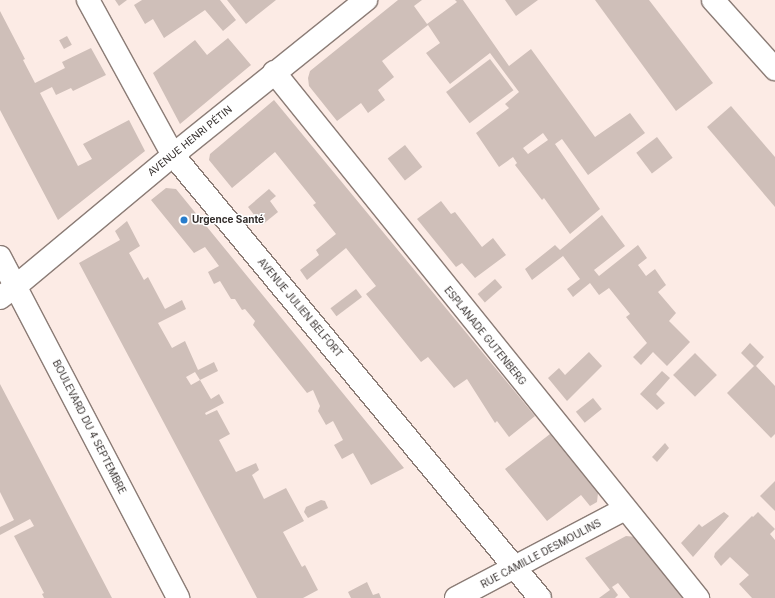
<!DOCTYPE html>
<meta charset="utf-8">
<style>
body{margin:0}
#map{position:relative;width:775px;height:598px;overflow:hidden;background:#fcebe5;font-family:Inter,sans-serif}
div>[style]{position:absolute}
.building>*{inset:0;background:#cfbfb9;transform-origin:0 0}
.roads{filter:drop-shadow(1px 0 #8b7c76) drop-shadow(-1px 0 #8b7c76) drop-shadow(0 1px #8b7c76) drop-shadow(0 -1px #8b7c76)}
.minor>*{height:22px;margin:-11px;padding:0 11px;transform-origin:11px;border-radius:11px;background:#fff}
.tertiary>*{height:22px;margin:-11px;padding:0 11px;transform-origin:11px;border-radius:11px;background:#fff}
.dots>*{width:11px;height:11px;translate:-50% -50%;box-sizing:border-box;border:2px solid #fff;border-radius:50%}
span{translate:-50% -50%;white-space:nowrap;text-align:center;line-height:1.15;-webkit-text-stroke:3px #fff;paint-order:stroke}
.street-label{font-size:10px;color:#332d2b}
.poi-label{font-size:10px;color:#332d2b;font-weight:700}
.left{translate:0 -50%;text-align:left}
</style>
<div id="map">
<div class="building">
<i style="clip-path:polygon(115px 0,127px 0,119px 6px)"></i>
<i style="clip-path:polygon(142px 0,220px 0,236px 20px,223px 31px,205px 10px,164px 38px,153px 19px,145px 24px,134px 5px)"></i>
<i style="clip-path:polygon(227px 0,276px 0,246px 24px)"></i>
<i style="clip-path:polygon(evenodd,398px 0,422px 0,414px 6px,427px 24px,457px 2px,455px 0,463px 0,509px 66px,531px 49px,595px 137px,630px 113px,645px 133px,588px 175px,562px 139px,555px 144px,600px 209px,570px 234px,544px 198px,542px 200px,515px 165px,517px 163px,513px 157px,499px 167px,476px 133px,509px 108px,505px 104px,519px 92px,490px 53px,450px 84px,426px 53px,440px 43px,428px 25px,382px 61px,394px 77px,378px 90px,385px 100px,368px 113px,361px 103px,337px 121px,309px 86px,308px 78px,310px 71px,398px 0,543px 133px,548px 140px,528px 154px,523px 148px,543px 133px)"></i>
<i style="clip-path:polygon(505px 0,538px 0,516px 16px)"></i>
<i style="clip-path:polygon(595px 0,649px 0,713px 83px,676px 111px)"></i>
<i style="clip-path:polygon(0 11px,25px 59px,23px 60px,35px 83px,65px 68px,62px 62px,91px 48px,106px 75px,73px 91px,71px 88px,56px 95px,52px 87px,40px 93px,78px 166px,92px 159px,83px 144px,129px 120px,145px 151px,58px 220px,0 110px)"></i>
<i style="left:67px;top:36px;width:10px;height:9px;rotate:61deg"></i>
<i style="clip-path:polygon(228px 38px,251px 65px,180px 124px,153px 73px,195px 40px,207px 55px)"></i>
<i style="left:490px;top:59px;width:39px;height:55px;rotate:53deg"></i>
<i style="clip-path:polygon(274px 100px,535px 416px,509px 437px,497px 421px,495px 423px,467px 379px,454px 388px,428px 357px,421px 362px,366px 294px,376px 286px,346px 248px,307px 280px,300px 270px,319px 255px,316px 250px,336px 234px,313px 205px,316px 203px,275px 152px,232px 188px,209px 160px,210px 154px)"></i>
<i style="clip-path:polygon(731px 106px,775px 157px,775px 207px,707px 127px)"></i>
<i style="left:657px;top:137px;width:26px;height:26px;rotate:53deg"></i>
<i style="left:405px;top:145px;width:28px;height:22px;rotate:52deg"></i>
<i style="clip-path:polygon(166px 188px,176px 189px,404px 468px,371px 485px,353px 453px,342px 459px,334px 445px,343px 440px,333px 421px,326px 425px,318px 411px,320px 406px,313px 390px,307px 393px,253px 325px,255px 321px,245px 309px,242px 310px,235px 299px,231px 299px,220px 281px,214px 284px,208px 272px,219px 266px,205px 247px,194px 253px,151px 200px)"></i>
<i style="clip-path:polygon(269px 189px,276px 196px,270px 201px,278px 212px,262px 225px,248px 207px)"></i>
<i style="clip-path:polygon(441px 201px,451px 214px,455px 212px,482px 247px,493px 238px,506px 255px,475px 278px,462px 263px,456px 267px,417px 219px)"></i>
<i style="clip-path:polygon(602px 215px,625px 246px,594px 270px,599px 276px,638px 245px,647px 258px,638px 265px,646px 276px,655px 269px,666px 285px,658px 292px,676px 313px,669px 321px,690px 342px,667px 366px,653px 352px,641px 365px,633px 357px,647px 343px,626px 317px,630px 314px,609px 288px,599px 295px,590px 283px,573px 297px,567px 289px,580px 279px,563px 256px,532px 280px,525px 269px,555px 245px,560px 250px)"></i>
<i style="clip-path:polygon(evenodd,127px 221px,140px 246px,129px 253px,144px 280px,148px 277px,165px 309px,182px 300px,186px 309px,158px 323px,172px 348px,185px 341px,198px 370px,214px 362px,218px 371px,200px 380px,211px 399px,219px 394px,224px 403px,205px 413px,206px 415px,217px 410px,230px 434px,219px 440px,236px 472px,256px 463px,259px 470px,252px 475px,264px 499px,286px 488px,304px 521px,283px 532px,302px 567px,305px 565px,318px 590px,303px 598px,257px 598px,79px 263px,120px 240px,115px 231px,127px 221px,195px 372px,200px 380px,191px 385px,186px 377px,195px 372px)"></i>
<i style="left:495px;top:279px;width:11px;height:23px;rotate:49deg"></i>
<i style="left:356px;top:289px;width:10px;height:32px;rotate:53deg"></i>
<i style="clip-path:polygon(750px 343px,764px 357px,756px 366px,775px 386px,775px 434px,771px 438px,727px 393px,754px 366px,741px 353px)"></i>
<i style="clip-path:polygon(589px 352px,602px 366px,567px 401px,548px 378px,559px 368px,565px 375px)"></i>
<i style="left:695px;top:353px;width:31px;height:31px;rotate:45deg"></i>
<i style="clip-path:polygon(662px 371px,670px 378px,656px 394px,665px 403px,657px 410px,640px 394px)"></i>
<i style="clip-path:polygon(0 384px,29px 439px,112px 598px,44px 598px,42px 594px,44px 593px,14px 536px,34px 526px,30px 519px,0 535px,0 527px,14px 520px,0 492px)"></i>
<i style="left:593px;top:398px;width:14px;height:22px;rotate:51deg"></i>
<i style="clip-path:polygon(550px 434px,598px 493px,597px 502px,590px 506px,581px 495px,547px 521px,505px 469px)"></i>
<i style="clip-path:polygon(665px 443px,669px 448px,657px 462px,652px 457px)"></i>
<i style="clip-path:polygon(775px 481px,775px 511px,760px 496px)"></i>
<i style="clip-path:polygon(321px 500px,325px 501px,328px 508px,308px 518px,304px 512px,306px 507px)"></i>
<i style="clip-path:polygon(724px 512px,729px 516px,693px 557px,681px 543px,699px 524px,702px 527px)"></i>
<i style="clip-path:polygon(758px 512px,775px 529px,770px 534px,775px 540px,775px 598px,752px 598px,739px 584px,749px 575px,730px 557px,721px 566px,714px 557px,715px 553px,752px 516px,753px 517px)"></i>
<i style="clip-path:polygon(626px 536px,636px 537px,685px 598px,630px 598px,618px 583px,612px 587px,618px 595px,615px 598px,599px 598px,610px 590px,585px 558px)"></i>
<i style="clip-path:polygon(367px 582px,373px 595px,379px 593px,381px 598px,351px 598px,348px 592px)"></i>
</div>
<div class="roads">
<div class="minor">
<i style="left:88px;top:0;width:177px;rotate:61.3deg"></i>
<i style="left:173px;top:155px;width:575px;rotate:50.36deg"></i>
<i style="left:713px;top:0;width:93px;rotate:48.1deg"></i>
<i style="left:274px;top:72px;width:676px;rotate:51.13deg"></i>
<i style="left:16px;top:286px;width:204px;rotate:-39.8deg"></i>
<i style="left:173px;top:155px;width:248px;rotate:-38.8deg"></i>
<i style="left:456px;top:598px;width:191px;rotate:-27.8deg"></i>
</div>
<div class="tertiary">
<i style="left:0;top:257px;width:385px;rotate:62.4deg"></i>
<i style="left:0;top:298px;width:20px;rotate:-37deg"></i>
</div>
</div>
<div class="dots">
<i style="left:184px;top:220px;background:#287dcc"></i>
</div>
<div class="street-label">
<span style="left:190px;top:141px;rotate:-39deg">AVENUE HENRI PÉTIN</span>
<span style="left:300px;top:308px;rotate:50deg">AVENUE JULIEN BELFORT</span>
<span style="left:485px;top:336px;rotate:51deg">ESPLANADE GUTENBERG</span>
<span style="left:89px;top:427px;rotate:63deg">BOULEVARD DU 4 SEPTEMBRE</span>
<span style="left:541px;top:554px;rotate:-28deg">RUE CAMILLE DESMOULINS</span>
</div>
<div class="poi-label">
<span class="left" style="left:192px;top:220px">Urgence Santé</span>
</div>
</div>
